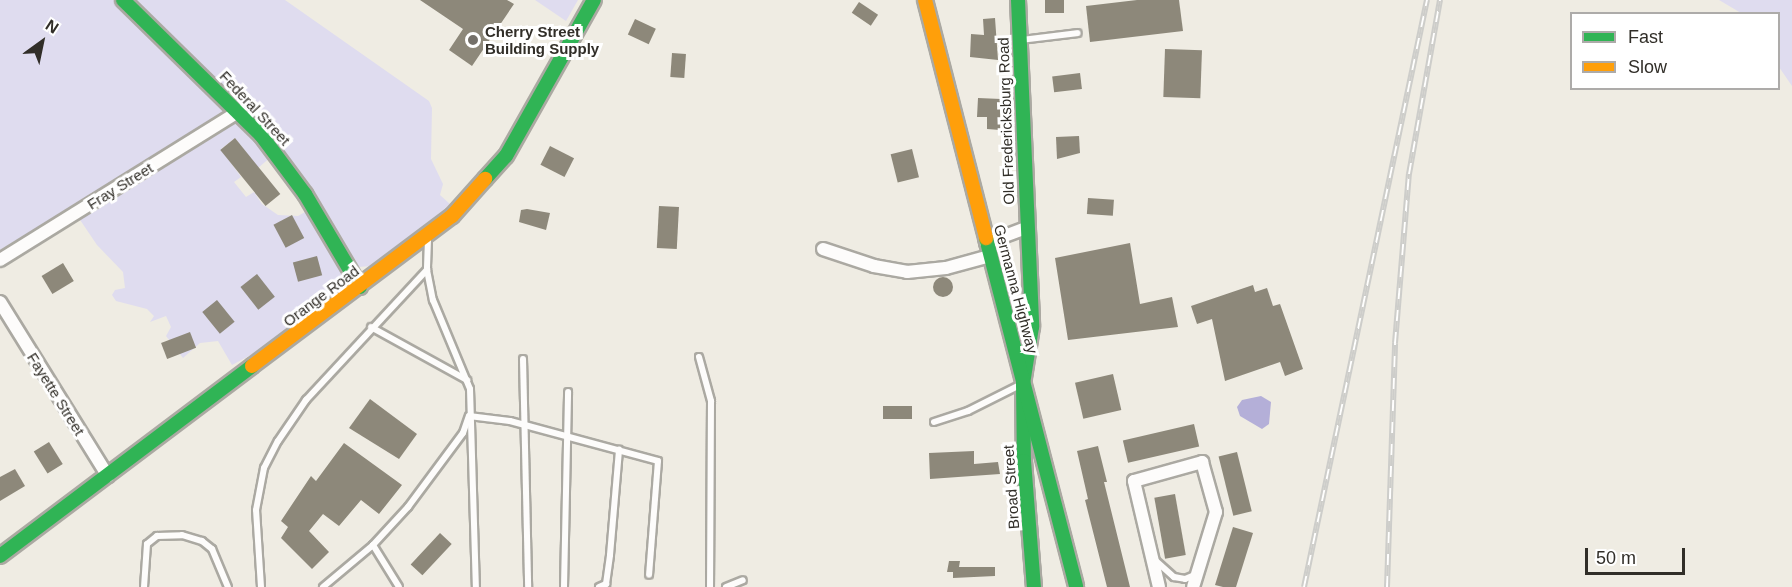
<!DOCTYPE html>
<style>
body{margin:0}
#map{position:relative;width:1792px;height:587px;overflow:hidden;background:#efece3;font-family:Helvetica,sans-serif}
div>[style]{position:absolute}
.green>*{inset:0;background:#dfdcef}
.water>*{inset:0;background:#b4afd8}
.building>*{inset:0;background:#8d887a;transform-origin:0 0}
.round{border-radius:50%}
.roads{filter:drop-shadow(2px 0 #aba9a2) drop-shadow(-2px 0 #aba9a2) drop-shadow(0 2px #aba9a2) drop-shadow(0 -2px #aba9a2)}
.lane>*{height:6px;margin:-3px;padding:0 3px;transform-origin:3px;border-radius:3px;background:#fdfcfb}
.street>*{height:12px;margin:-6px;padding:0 6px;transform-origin:6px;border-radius:6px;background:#fdfcfb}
.fast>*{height:14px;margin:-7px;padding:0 7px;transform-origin:7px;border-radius:7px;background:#30b455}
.slow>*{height:14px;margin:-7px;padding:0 7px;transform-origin:7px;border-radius:7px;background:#ff9f0a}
.rail>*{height:6px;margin-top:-3px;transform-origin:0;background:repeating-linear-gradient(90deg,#fff 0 11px,#cdcdca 0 22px);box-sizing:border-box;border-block:2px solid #cdcdca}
.dots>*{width:16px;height:16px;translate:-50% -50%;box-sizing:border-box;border:3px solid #fff;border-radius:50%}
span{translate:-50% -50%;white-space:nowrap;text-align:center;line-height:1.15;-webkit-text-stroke:6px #fff;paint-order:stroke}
.poi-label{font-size:15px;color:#312e28;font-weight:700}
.left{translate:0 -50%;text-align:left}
.street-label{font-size:15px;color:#312e28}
.legend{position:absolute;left:1570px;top:12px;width:210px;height:78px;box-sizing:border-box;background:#fff;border:2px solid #adaba9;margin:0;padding:8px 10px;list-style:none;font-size:18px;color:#312e28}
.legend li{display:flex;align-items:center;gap:12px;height:30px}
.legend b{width:30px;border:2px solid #adaba9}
.north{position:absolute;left:12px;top:12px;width:60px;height:60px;-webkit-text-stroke:4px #fff;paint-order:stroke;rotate:33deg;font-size:16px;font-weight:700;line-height:24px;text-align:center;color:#312e28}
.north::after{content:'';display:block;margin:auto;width:21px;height:27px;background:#312e28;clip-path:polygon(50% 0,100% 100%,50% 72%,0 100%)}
.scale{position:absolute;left:1585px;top:548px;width:100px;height:27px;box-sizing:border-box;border:3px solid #312e28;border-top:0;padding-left:8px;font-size:18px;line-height:21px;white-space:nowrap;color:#312e28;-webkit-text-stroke:4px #fff;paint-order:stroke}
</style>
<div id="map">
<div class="green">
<i style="clip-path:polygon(0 0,116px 0,272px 156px,258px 168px,235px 138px,221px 149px,241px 177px,234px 182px,246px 197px,254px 192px,262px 204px,278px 215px,298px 216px,305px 212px,351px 283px,260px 350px,232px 365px,218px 341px,200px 343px,183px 358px,166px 336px,171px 327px,166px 316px,150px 322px,154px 316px,147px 309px,116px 301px,112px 295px,115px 290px,125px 288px,123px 272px,97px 245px,72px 208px,0 250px)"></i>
<i style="clip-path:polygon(129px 0,285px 0,429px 101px,432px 108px,431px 159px,443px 184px,440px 195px,451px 205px,372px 266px,358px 267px,271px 135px)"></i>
<i style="clip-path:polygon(535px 0,578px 0,566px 21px)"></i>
<i style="clip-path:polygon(1719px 0,1792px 0,1792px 86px,1779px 67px,1778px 14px,1741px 13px)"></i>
</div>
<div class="water">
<i style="clip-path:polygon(1261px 396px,1271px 402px,1269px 424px,1262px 429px,1240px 416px,1237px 407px,1242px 400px)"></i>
</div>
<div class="building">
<i style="clip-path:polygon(420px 0,507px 0,514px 4px,472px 66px,449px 50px,463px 29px)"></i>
<i style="left:1045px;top:0;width:19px;height:13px"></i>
<i style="clip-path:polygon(1137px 0,1179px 0,1183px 31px,1090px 42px,1086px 6px)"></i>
<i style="left:859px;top:2px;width:23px;height:13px;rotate:34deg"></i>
<i style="clip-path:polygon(995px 18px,998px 60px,970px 57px,971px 34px,984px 35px,983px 19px)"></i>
<i style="left:635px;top:19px;width:23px;height:17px;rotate:25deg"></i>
<i style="left:1165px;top:49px;width:37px;height:48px;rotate:2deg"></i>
<i style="left:672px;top:53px;width:14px;height:24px;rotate:4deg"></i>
<i style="left:1080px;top:73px;width:16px;height:28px;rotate:83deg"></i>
<i style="clip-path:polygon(978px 98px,1001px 99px,1000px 130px,987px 129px,987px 117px,977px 117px)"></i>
<i style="clip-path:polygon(1079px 136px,1080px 153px,1057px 159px,1056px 137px)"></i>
<i style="left:235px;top:138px;width:72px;height:19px;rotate:51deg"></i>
<i style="left:550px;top:146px;width:27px;height:21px;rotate:27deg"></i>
<i style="left:912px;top:149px;width:29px;height:22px;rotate:76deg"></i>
<i style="left:1088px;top:198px;width:26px;height:16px;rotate:4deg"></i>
<i style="left:659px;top:206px;width:20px;height:42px;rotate:3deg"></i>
<i style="clip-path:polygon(527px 209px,550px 213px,546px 230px,519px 222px,521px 210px)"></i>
<i style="left:292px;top:215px;width:26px;height:21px;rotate:62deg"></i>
<i style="clip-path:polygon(1130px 243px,1140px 304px,1172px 297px,1178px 327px,1068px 340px,1055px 258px)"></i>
<i style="left:317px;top:256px;width:20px;height:25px;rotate:75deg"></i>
<i style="left:63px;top:263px;width:21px;height:25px;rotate:59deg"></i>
<i style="left:257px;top:274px;width:29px;height:21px;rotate:52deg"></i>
<i class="round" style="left:933px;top:277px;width:20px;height:20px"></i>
<i style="clip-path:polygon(1253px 285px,1255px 292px,1267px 288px,1273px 306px,1280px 304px,1303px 369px,1285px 376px,1280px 362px,1225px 381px,1212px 319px,1197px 324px,1191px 306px)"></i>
<i style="left:217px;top:300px;width:28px;height:19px;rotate:51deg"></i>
<i style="left:190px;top:332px;width:17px;height:31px;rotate:69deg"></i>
<i style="left:1113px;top:374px;width:37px;height:39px;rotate:77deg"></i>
<i style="clip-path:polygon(370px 399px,417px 434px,399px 459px,349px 428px)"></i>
<i style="left:912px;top:406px;width:13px;height:29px;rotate:90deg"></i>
<i style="left:1194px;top:424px;width:23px;height:73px;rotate:77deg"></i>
<i style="left:49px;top:442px;width:26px;height:18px;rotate:58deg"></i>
<i style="clip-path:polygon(344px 443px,402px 485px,379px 514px,361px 500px,339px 526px,323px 514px,309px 531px,329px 552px,312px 569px,281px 538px,288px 527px,281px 521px,311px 476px,316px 481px)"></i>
<i style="clip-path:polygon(1098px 446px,1107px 482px,1104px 482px,1130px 587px,1107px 587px,1085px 500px,1088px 499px,1077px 451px)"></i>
<i style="clip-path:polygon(974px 451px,974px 464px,998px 462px,1000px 474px,930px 479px,929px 453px)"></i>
<i style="left:1237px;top:452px;width:61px;height:19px;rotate:76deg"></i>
<i style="clip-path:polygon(15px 469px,25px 486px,0 501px,0 477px)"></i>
<i style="left:1175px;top:494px;width:62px;height:21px;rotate:80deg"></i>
<i style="clip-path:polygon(1233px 527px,1253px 533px,1236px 587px,1223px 587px,1215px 585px)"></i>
<i style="left:440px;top:533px;width:16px;height:43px;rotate:43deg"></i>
<i style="clip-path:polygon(949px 561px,960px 561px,959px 567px,995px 567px,995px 576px,953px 578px,953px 572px,947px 572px)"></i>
</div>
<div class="roads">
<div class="lane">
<i style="left:1021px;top:40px;width:57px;rotate:-7deg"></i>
<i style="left:428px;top:239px;width:31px;rotate:92deg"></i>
<i style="left:427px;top:270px;width:31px;rotate:79deg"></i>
<i style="left:433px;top:300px;width:96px;rotate:67.4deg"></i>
<i style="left:470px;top:389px;width:198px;rotate:88.3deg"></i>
<i style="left:371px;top:327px;width:110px;rotate:28.9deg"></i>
<i style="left:699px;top:357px;width:46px;rotate:74.7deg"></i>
<i style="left:711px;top:401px;width:186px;rotate:90.3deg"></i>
<i style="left:523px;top:359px;width:228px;rotate:88.7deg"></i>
<i style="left:934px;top:422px;width:36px;rotate:-18deg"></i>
<i style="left:968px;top:411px;width:58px;rotate:-26.6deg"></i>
<i style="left:373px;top:545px;width:49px;rotate:58.2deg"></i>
<i style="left:1156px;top:561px;width:24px;rotate:42deg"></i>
<i style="left:1174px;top:577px;width:11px;rotate:10deg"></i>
<i style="left:1185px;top:579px;width:11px;rotate:-22deg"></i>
<i style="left:144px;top:587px;width:43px;rotate:-86deg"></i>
<i style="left:147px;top:544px;width:13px;rotate:-39deg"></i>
<i style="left:157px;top:536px;width:25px;rotate:-2deg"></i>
<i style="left:182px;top:535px;width:21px;rotate:17deg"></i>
<i style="left:202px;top:541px;width:13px;rotate:39deg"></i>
<i style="left:212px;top:549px;width:41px;rotate:67.2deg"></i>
<i style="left:261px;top:587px;width:77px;rotate:-93.7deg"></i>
<i style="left:256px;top:510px;width:43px;rotate:-79.2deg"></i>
<i style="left:264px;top:468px;width:30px;rotate:-63deg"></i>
<i style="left:278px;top:441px;width:50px;rotate:-55.7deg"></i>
<i style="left:306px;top:400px;width:178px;rotate:-47.1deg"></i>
<i style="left:323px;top:587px;width:65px;rotate:-40deg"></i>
<i style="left:373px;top:545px;width:52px;rotate:-47.4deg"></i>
<i style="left:408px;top:507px;width:92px;rotate:-53.4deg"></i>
<i style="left:463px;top:433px;width:18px;rotate:-71deg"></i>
<i style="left:469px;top:416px;width:41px;rotate:7deg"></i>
<i style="left:510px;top:421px;width:153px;rotate:15.1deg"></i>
<i style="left:658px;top:461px;width:114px;rotate:94.5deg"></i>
<i style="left:564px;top:587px;width:195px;rotate:-88.8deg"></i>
<i style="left:599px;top:587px;width:8px;rotate:-23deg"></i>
<i style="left:606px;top:584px;width:29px;rotate:-82deg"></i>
<i style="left:610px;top:555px;width:106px;rotate:-85.1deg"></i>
<i style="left:726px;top:587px;width:18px;rotate:-22deg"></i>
</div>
<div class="street">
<i style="left:986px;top:243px;width:43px;rotate:-20.6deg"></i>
<i style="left:823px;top:249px;width:54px;rotate:18.4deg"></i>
<i style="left:874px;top:266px;width:34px;rotate:10deg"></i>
<i style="left:907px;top:272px;width:39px;rotate:-6deg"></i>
<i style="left:946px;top:268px;width:46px;rotate:-15.3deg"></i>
<i style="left:0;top:260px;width:282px;rotate:-31.9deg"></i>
<i style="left:0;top:302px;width:205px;rotate:58.2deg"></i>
<i style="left:1159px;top:587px;width:109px;rotate:-103.3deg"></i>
<i style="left:1134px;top:481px;width:71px;rotate:-15.6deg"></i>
<i style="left:1202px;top:462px;width:52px;rotate:74.4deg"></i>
<i style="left:1216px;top:512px;width:78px;rotate:107deg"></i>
</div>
<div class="fast">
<i style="left:123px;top:0;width:193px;rotate:44.4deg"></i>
<i style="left:261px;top:135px;width:74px;rotate:53.3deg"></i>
<i style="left:305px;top:194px;width:108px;rotate:59.4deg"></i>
<i style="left:1018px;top:0;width:327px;rotate:87.5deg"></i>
<i style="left:1032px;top:327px;width:58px;rotate:99deg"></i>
<i style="left:1023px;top:384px;width:77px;rotate:89.3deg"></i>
<i style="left:1024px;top:461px;width:126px;rotate:85.5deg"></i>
<i style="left:485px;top:179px;width:31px;rotate:-48deg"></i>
<i style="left:506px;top:156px;width:179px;rotate:-60.6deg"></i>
<i style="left:986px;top:238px;width:360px;rotate:75.5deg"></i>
<i style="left:0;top:556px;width:316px;rotate:-37deg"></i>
</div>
<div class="slow">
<i style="left:925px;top:0;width:246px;rotate:75.6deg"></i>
<i style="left:252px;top:366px;width:250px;rotate:-36.9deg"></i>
<i style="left:452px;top:216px;width:50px;rotate:-48.3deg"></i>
</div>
</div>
<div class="rail">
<i style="left:1304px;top:587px;width:600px;rotate:-78.17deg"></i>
<i style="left:1387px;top:587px;width:244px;rotate:-88.1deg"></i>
<i style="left:1395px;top:343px;width:170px;rotate:-85.3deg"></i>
<i style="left:1409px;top:174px;width:177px;rotate:-79.9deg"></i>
</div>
<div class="dots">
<i style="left:473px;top:40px;background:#747069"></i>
</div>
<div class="poi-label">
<span class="left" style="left:485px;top:40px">Cherry Street<br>Building Supply</span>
</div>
<div class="street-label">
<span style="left:255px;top:108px;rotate:47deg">Federal Street</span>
<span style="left:1006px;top:121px;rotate:-92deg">Old Fredericksburg Road</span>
<span style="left:120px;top:186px;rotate:-32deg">Fray Street</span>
<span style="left:1016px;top:289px;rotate:75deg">Germanna Highway</span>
<span style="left:321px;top:296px;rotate:-37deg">Orange Road</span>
<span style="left:56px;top:394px;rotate:58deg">Fayette Street</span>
<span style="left:1011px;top:487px;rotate:-94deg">Broad Street</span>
</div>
<ul class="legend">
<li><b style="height:8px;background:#30b455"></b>Fast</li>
<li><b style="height:8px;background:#ff9f0a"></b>Slow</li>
</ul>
<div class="north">N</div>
<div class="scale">50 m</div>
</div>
